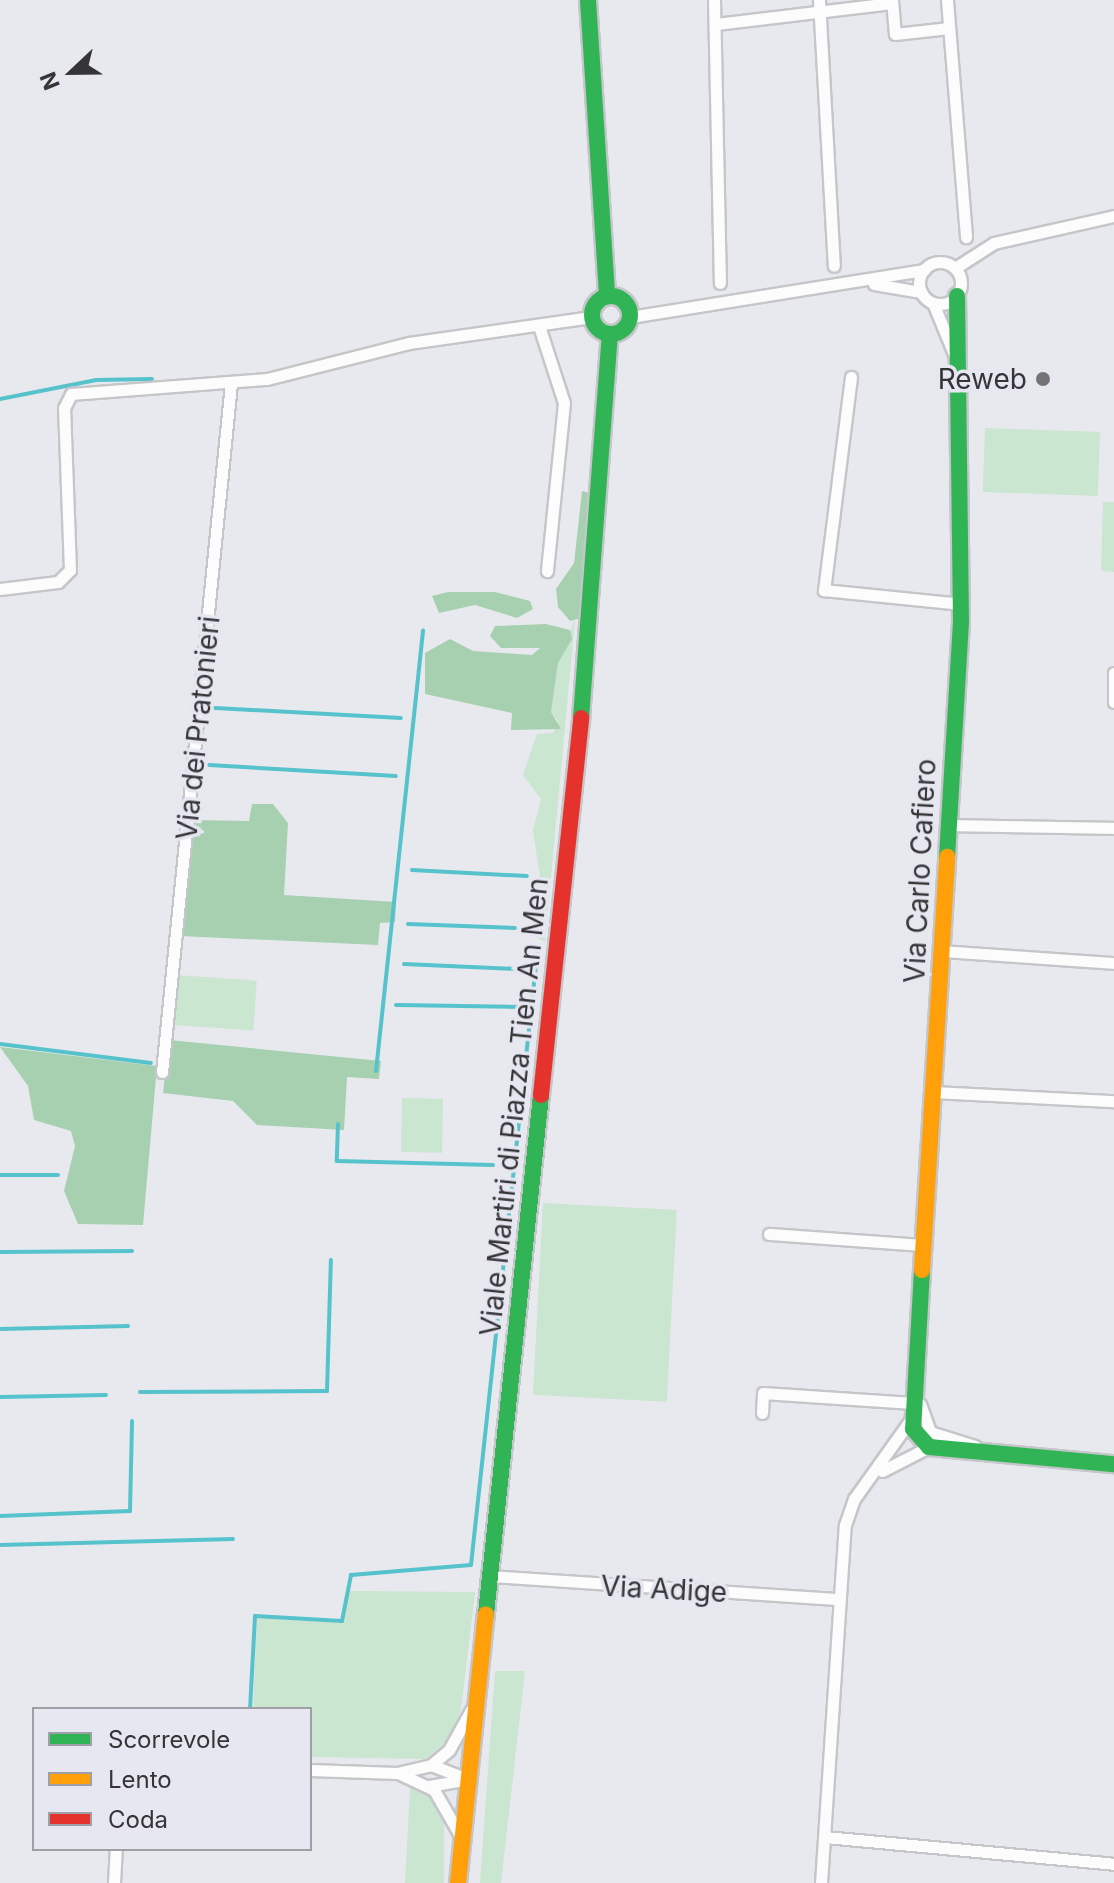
<!DOCTYPE html>
<style>
body{margin:0}
#map{position:relative;width:1114px;height:1883px;overflow:hidden;background:#e8e9ee;font-family:Inter,sans-serif}
div>[style]{position:absolute}
.green>*{inset:0;background:#cae5d0;transform-origin:0 0}
.forest>*{inset:0;background:#a7d0b0}
.stream>*{height:4px;margin:-2px;padding:0 2px;transform-origin:2px;border-radius:2px;background:#56c2cc}
.roads{filter:drop-shadow(2px 0 #c5c6c9) drop-shadow(-2px 0 #c5c6c9) drop-shadow(0 2px #c5c6c9) drop-shadow(0 -2px #c5c6c9)}
.street>*{height:11px;margin:-5.5px;padding:0 5.5px;transform-origin:5.5px;border-radius:5.5px;background:#fcfcfc}
.street>.ring{margin:-5.5px;padding:0;box-sizing:content-box;background:none;border:11px solid #fcfcfc;border-radius:50%}
.fast>*{height:16px;margin:-8px;padding:0 8px;transform-origin:8px;border-radius:8px;background:#30b455}
.fast>.ring{margin:-8px;padding:0;box-sizing:content-box;background:none;border:16px solid #30b455;border-radius:50%}
.slow>*{height:16px;margin:-8px;padding:0 8px;transform-origin:8px;border-radius:8px;background:#ff9f0a}
.jam>*{height:16px;margin:-8px;padding:0 8px;transform-origin:8px;border-radius:8px;background:#e5322d}
.dots>*{width:22px;height:22px;translate:-50% -50%;box-sizing:border-box;border:4px solid #e6e7f0;border-radius:50%}
span{translate:-50% -50%;white-space:nowrap;text-align:center;line-height:1.15;-webkit-text-stroke:7px #e6e7f0;paint-order:stroke}
.poi-label{font-size:28px;color:#353538}
.right{translate:-100% -50%;text-align:right}
.street-label{font-size:28px;color:#353538}
.legend{position:absolute;left:32px;top:1707px;width:280px;height:144px;box-sizing:border-box;background:#e6e7f0;border:2px solid #9fa0a6;margin:0;padding:10px 14px;list-style:none;font-size:24px;color:#353538}
.legend li{display:flex;align-items:center;gap:16px;height:40px}
.legend b{width:40px;border:2px solid #9fa0a6}
.north{position:absolute;left:32px;top:32px;width:80px;height:80px;-webkit-text-stroke:6px #e6e7f0;paint-order:stroke;rotate:248deg;font-size:22px;font-weight:700;line-height:32px;text-align:center;color:#353538}
.north::after{content:'';display:block;margin:auto;width:28px;height:36px;background:#353538;clip-path:polygon(50% 0,100% 100%,50% 72%,0 100%)}
</style>
<div id="map">
<div class="green">
<i style="left:985px;top:428px;width:115px;height:64px;rotate:2deg"></i>
<i style="clip-path:polygon(1103px 502px,1114px 502px,1114px 572px,1101px 571px)"></i>
<i style="clip-path:polygon(575px 619px,545px 942px,528px 933px,540px 877px,533px 831px,541px 799px,523px 775px,537px 734px,553px 733px,558px 721px,551px 712px,558px 663px)"></i>
<i style="left:177px;top:975px;width:80px;height:50px;rotate:4deg"></i>
<i style="left:402px;top:1098px;width:41px;height:54px;rotate:1deg"></i>
<i style="left:543px;top:1203px;width:134px;height:192px;rotate:3deg"></i>
<i style="clip-path:polygon(348px 1591px,475px 1592px,461px 1709px,451px 1737px,426px 1759px,310px 1757px,310px 1709px,253px 1709px,257px 1618px,344px 1623px)"></i>
<i style="clip-path:polygon(495px 1671px,525px 1671px,501px 1883px,480px 1883px)"></i>
<i style="clip-path:polygon(410px 1788px,426px 1793px,444px 1817px,444px 1883px,405px 1883px)"></i>
</div>
<div class="forest">
<i style="clip-path:polygon(582px 491px,594px 494px,588px 616px,570px 621px,558px 607px,556px 589px,574px 563px)"></i>
<i style="clip-path:polygon(448px 592px,495px 592px,530px 601px,533px 609px,517px 618px,475px 605px,439px 613px,432px 596px)"></i>
<i style="clip-path:polygon(546px 624px,570px 630px,572px 639px,558px 663px,551px 712px,561px 729px,511px 730px,512px 713px,425px 694px,425px 653px,450px 639px,473px 651px,532px 655px,540px 648px,501px 648px,490px 636px,495px 626px)"></i>
<i style="clip-path:polygon(252px 804px,273px 804px,288px 823px,284px 895px,396px 902px,395px 922px,380px 923px,378px 945px,180px 936px,193px 820px,249px 821px)"></i>
<i style="clip-path:polygon(169px 1040px,381px 1061px,379px 1079px,347px 1077px,344px 1130px,257px 1125px,233px 1101px,163px 1093px)"></i>
<i style="clip-path:polygon(0 1047px,157px 1066px,143px 1225px,78px 1224px,64px 1191px,75px 1146px,71px 1131px,34px 1120px,28px 1086px)"></i>
</div>
<div class="stream">
<i style="left:0;top:399px;width:98px;rotate:-11.2deg"></i>
<i style="left:96px;top:380px;width:56px;rotate:-1deg"></i>
<i style="left:215px;top:708px;width:186px;rotate:3.1deg"></i>
<i style="left:209px;top:765px;width:187px;rotate:3.4deg"></i>
<i style="left:412px;top:870px;width:115px;rotate:3deg"></i>
<i style="left:408px;top:924px;width:107px;rotate:2.1deg"></i>
<i style="left:404px;top:964px;width:113px;rotate:2.5deg"></i>
<i style="left:396px;top:1005px;width:123px;rotate:0.9deg"></i>
<i style="left:0;top:1044px;width:152px;rotate:7.2deg"></i>
<i style="left:376px;top:1071px;width:443px;rotate:-83.9deg"></i>
<i style="left:338px;top:1124px;width:37px;rotate:92deg"></i>
<i style="left:337px;top:1161px;width:156px;rotate:1.5deg"></i>
<i style="left:0;top:1175px;width:58px"></i>
<i style="left:0;top:1252px;width:132px;rotate:-0.4deg"></i>
<i style="left:0;top:1329px;width:128px;rotate:-1.3deg"></i>
<i style="left:140px;top:1392px;width:187px;rotate:-0.3deg"></i>
<i style="left:327px;top:1391px;width:131px;rotate:-88.3deg"></i>
<i style="left:0;top:1397px;width:106px;rotate:-1.1deg"></i>
<i style="left:0;top:1516px;width:130px;rotate:-2.2deg"></i>
<i style="left:130px;top:1511px;width:90px;rotate:-88.7deg"></i>
<i style="left:0;top:1545px;width:233px;rotate:-1.5deg"></i>
<i style="left:250px;top:1709px;width:93px;rotate:-86.9deg"></i>
<i style="left:255px;top:1616px;width:87px;rotate:3.3deg"></i>
<i style="left:342px;top:1621px;width:47px;rotate:-78.9deg"></i>
<i style="left:351px;top:1575px;width:120px;rotate:-4.8deg"></i>
<i style="left:471px;top:1565px;width:623px;rotate:-83.82deg"></i>
</div>
<div class="roads">
<div class="street">
<i style="left:714px;top:0;width:283px;rotate:88.8deg"></i>
<i style="left:819px;top:0;width:266px;rotate:86.8deg"></i>
<i style="left:892px;top:0;width:34px;rotate:85deg"></i>
<i style="left:895px;top:34px;width:54px;rotate:-6.3deg"></i>
<i style="left:947px;top:0;width:238px;rotate:85.4deg"></i>
<i style="left:716px;top:24px;width:177px;rotate:-6.8deg"></i>
<i class="ring" style="left:919px;top:262px;width:31px;height:31px"></i>
<i style="left:955px;top:268px;width:46px;rotate:-32.7deg"></i>
<i style="left:994px;top:243px;width:123px;rotate:-12.7deg"></i>
<i style="left:874px;top:284px;width:48px;rotate:9.7deg"></i>
<i style="left:933px;top:303px;width:55px;rotate:67.6deg"></i>
<i style="left:630px;top:317px;width:298px;rotate:-9.1deg"></i>
<i style="left:539px;top:326px;width:81px;rotate:72deg"></i>
<i style="left:564px;top:403px;width:169px;rotate:95.8deg"></i>
<i style="left:851px;top:377px;width:215px;rotate:97.2deg"></i>
<i style="left:824px;top:590px;width:138px;rotate:5.8deg"></i>
<i style="left:0;top:589px;width:58px;rotate:-6.9deg"></i>
<i style="left:58px;top:582px;width:17px;rotate:-45deg"></i>
<i style="left:70px;top:570px;width:162px;rotate:-92.1deg"></i>
<i style="left:64px;top:408px;width:16px;rotate:-63deg"></i>
<i style="left:71px;top:394px;width:197px;rotate:-4.4deg"></i>
<i style="left:267px;top:379px;width:146px;rotate:-14.2deg"></i>
<i style="left:409px;top:343px;width:184px;rotate:-8.1deg"></i>
<i style="left:1114px;top:673px;width:29px;rotate:90deg"></i>
<i style="left:949px;top:825px;width:165px;rotate:1deg"></i>
<i style="left:942px;top:951px;width:172px;rotate:4deg"></i>
<i style="left:162px;top:1072px;width:692px;rotate:-84.28deg"></i>
<i style="left:934px;top:1092px;width:180px;rotate:2.9deg"></i>
<i style="left:769px;top:1234px;width:155px;rotate:4.1deg"></i>
<i style="left:920px;top:1404px;width:30px;rotate:70deg"></i>
<i style="left:930px;top:1432px;width:47px;rotate:17.3deg"></i>
<i style="left:762px;top:1413px;width:20px;rotate:-87deg"></i>
<i style="left:763px;top:1393px;width:150px;rotate:3.8deg"></i>
<i style="left:882px;top:1471px;width:53px;rotate:-27.1deg"></i>
<i style="left:490px;top:1576px;width:349px;rotate:3.8deg"></i>
<i style="left:431px;top:1765px;width:40px;rotate:21deg"></i>
<i style="left:310px;top:1770px;width:87px;rotate:2deg"></i>
<i style="left:397px;top:1773px;width:35px;rotate:-13deg"></i>
<i style="left:431px;top:1765px;width:23px;rotate:-40deg"></i>
<i style="left:449px;top:1750px;width:46px;rotate:-61.2deg"></i>
<i style="left:398px;top:1773px;width:40px;rotate:25deg"></i>
<i style="left:434px;top:1790px;width:54px;rotate:60.1deg"></i>
<i style="left:429px;top:1786px;width:40px;rotate:-10deg"></i>
<i style="left:825px;top:1837px;width:290px;rotate:5.3deg"></i>
<i style="left:114px;top:1883px;width:34px;rotate:-87deg"></i>
<i style="left:821px;top:1883px;width:359px;rotate:-86.2deg"></i>
<i style="left:845px;top:1525px;width:28px;rotate:-71deg"></i>
<i style="left:854px;top:1499px;width:98px;rotate:-54.5deg"></i>
</div>
<div class="fast">
<i style="left:588px;top:0;width:297px;rotate:86.3deg"></i>
<i class="ring" style="left:592px;top:296px;width:22px;height:22px"></i>
<i style="left:581px;top:718px;width:384px;rotate:-85.7deg"></i>
<i style="left:947px;top:857px;width:235px;rotate:-86.6deg"></i>
<i style="left:961px;top:622px;width:326px;rotate:-90.7deg"></i>
<i style="left:922px;top:1270px;width:159px;rotate:93.2deg"></i>
<i style="left:913px;top:1429px;width:24px;rotate:48deg"></i>
<i style="left:929px;top:1447px;width:186px;rotate:5.3deg"></i>
<i style="left:486px;top:1614px;width:522px;rotate:-83.95deg"></i>
</div>
<div class="slow">
<i style="left:922px;top:1270px;width:414px;rotate:-86.5deg"></i>
<i style="left:458px;top:1883px;width:270px;rotate:-84.1deg"></i>
</div>
<div class="jam">
<i style="left:541px;top:1095px;width:379px;rotate:-83.9deg"></i>
</div>
</div>
<div class="dots">
<i style="left:1043px;top:379px;background:#747478"></i>
</div>
<div class="poi-label">
<span class="right" style="left:1027px;top:379px">Reweb</span>
</div>
<div class="street-label">
<span style="left:198px;top:728px;rotate:-84deg">Via dei Pratonieri</span>
<span style="left:920px;top:871px;rotate:-87deg">Via Carlo Cafiero</span>
<span style="left:514px;top:1107px;rotate:-84deg">Viale Martiri di Piazza Tien An Men</span>
<span style="left:664px;top:1589px;rotate:3deg">Via Adige</span>
</div>
<ul class="legend">
<li><b style="height:10px;background:#30b455"></b>Scorrevole</li>
<li><b style="height:10px;background:#ff9f0a"></b>Lento</li>
<li><b style="height:10px;background:#e5322d"></b>Coda</li>
</ul>
<div class="north">N</div>
</div>
